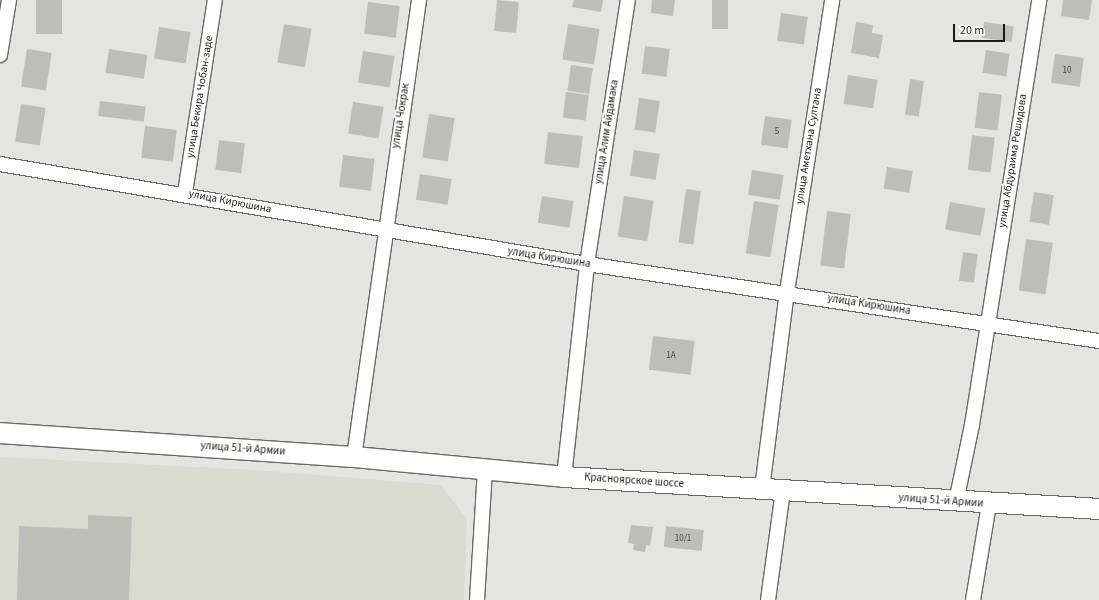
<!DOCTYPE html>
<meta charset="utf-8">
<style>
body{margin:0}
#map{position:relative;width:1099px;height:600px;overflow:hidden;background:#e4e5e0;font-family:"Source Sans 3",sans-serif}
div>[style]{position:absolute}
.built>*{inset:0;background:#d9dbce}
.building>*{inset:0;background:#bdbeb9;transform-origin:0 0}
.roads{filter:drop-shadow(1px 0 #696a66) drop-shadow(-1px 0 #696a66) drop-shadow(0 1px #696a66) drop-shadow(0 -1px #696a66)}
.minor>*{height:14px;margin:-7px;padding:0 7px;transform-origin:7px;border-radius:7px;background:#fff}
.secondary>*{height:20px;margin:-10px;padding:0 10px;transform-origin:10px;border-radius:10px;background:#fff}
span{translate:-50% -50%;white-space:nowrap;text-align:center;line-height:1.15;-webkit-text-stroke:3.5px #fff;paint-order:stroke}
.number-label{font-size:9px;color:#424340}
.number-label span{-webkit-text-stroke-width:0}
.street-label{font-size:11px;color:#191a18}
.scale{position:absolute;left:953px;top:24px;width:52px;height:18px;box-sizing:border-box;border:2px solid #191a18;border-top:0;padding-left:5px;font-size:12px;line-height:14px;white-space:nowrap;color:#191a18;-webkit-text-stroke:3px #fff;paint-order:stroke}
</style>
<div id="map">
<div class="built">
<i style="clip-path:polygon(0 457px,255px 470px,441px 485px,467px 519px,464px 600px,0 600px)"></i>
</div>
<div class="building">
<i style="left:36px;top:0;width:26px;height:34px"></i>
<i style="left:497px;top:0;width:22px;height:31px;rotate:5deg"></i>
<i style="clip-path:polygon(574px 0,603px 0,601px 12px,572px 7px)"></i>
<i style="clip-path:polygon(652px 0,675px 0,673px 16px,651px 13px)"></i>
<i style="left:712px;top:0;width:16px;height:29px"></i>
<i style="clip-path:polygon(1063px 0,1092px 0,1089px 20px,1061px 16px)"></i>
<i style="left:368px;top:2px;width:32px;height:32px;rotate:7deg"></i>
<i style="left:781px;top:13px;width:27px;height:28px;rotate:8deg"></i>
<i style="clip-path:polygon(856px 22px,873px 25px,872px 33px,883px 35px,879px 58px,851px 53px)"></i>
<i style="left:984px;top:22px;width:30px;height:16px;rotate:8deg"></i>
<i style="left:284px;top:24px;width:28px;height:39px;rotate:10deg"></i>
<i style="left:568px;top:24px;width:32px;height:36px;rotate:9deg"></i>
<i style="left:159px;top:27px;width:32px;height:32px;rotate:9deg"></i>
<i style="left:645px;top:46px;width:25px;height:28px;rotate:7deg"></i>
<i style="left:27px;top:49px;width:25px;height:38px;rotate:9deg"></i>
<i style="left:109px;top:49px;width:39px;height:24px;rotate:9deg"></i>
<i style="left:986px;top:50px;width:24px;height:23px;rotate:9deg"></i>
<i style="left:363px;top:51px;width:32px;height:32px;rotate:9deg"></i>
<i style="left:1055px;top:54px;width:29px;height:29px;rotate:8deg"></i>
<i style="left:571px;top:65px;width:22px;height:26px;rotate:8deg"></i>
<i style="left:848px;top:75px;width:30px;height:29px;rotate:9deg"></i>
<i style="left:910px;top:79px;width:14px;height:36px;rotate:8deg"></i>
<i style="left:566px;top:92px;width:23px;height:26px;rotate:7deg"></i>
<i style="left:979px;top:92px;width:23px;height:36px;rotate:7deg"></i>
<i style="left:639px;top:98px;width:21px;height:32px;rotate:8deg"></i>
<i style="left:100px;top:101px;width:46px;height:15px;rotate:7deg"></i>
<i style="left:353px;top:102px;width:31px;height:32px;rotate:9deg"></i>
<i style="left:21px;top:104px;width:25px;height:38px;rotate:9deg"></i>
<i style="left:429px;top:114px;width:26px;height:44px;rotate:9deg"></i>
<i style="left:765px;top:116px;width:27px;height:29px;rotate:8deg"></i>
<i style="left:145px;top:126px;width:32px;height:32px;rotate:7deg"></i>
<i style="left:548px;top:132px;width:35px;height:32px;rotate:7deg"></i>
<i style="left:972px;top:135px;width:23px;height:35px;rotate:7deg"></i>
<i style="left:219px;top:140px;width:26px;height:30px;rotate:7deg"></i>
<i style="left:634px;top:150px;width:26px;height:26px;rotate:9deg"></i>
<i style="left:343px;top:155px;width:32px;height:32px;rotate:7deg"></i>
<i style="left:887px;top:167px;width:26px;height:22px;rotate:9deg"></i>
<i style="left:752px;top:170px;width:32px;height:25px;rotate:9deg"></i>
<i style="left:420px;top:174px;width:32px;height:26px;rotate:9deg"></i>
<i style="left:686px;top:189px;width:15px;height:54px;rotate:8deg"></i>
<i style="left:1034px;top:192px;width:20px;height:30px;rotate:9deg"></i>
<i style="left:542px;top:196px;width:32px;height:27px;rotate:9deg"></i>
<i style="left:624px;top:196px;width:30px;height:41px;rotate:9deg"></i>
<i style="left:754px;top:201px;width:25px;height:53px;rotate:9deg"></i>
<i style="left:950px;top:202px;width:36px;height:28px;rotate:10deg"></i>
<i style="left:827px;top:211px;width:24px;height:55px;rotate:7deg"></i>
<i style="left:1026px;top:239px;width:27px;height:52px;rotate:8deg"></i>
<i style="left:963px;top:252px;width:15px;height:29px;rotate:8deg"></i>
<i style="left:653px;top:336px;width:42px;height:34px;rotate:7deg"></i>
<i style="clip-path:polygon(88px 515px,132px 517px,129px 600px,17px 600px,19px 526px,88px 529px)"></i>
<i style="clip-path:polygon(631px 525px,653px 527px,650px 546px,646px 545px,645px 552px,633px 550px,634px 544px,628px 543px)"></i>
<i style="left:666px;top:526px;width:38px;height:21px;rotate:6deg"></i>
</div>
<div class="roads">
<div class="minor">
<i style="left:0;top:55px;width:56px;rotate:-80.7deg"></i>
<i style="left:0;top:164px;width:595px;rotate:9.67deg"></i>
<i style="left:587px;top:264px;width:518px;rotate:8.55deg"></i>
<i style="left:185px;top:193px;width:195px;rotate:-81.2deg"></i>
<i style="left:354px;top:457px;width:462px;rotate:-81.9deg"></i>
<i style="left:564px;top:477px;width:214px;rotate:-83.8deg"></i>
<i style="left:587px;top:264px;width:267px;rotate:-81.2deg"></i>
<i style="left:762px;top:489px;width:199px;rotate:-82.8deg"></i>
<i style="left:787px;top:292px;width:295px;rotate:-81.2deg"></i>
<i style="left:956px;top:502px;width:79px;rotate:-78.3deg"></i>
<i style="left:972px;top:425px;width:430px;rotate:-81deg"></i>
<i style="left:477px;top:600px;width:129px;rotate:-86.5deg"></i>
<i style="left:768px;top:600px;width:110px;rotate:-82.2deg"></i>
<i style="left:973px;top:600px;width:97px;rotate:-80.5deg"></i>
</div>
<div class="secondary">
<i style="left:0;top:433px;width:355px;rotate:3.9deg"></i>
<i style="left:354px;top:457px;width:211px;rotate:5.4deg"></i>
<i style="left:564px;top:477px;width:536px;rotate:3.42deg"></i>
</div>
</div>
<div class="number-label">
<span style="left:1067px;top:71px">10</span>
<span style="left:777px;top:132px">5</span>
<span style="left:671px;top:356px">1А</span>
<span style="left:683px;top:539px">10/1</span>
</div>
<div class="street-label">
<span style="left:200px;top:97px;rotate:-81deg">улица Бекира Чобан-заде</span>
<span style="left:401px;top:116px;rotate:-81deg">улица Чокрак</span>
<span style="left:607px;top:132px;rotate:-81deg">улица Алим Айдамака</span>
<span style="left:809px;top:146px;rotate:-81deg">улица Аметхана Султана</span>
<span style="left:1013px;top:161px;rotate:-81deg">улица Абдураима Решидова</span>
<span style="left:230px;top:202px;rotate:11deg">улица Кирюшина</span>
<span style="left:549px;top:258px;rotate:9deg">улица Кирюшина</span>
<span style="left:869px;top:305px;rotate:9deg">улица Кирюшина</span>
<span style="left:243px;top:449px;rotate:4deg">улица 51-й Армии</span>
<span style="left:634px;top:481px;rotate:4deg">Красноярское шоссе</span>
<span style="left:941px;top:501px;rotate:4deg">улица 51-й Армии</span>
</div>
<div class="scale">20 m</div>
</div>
